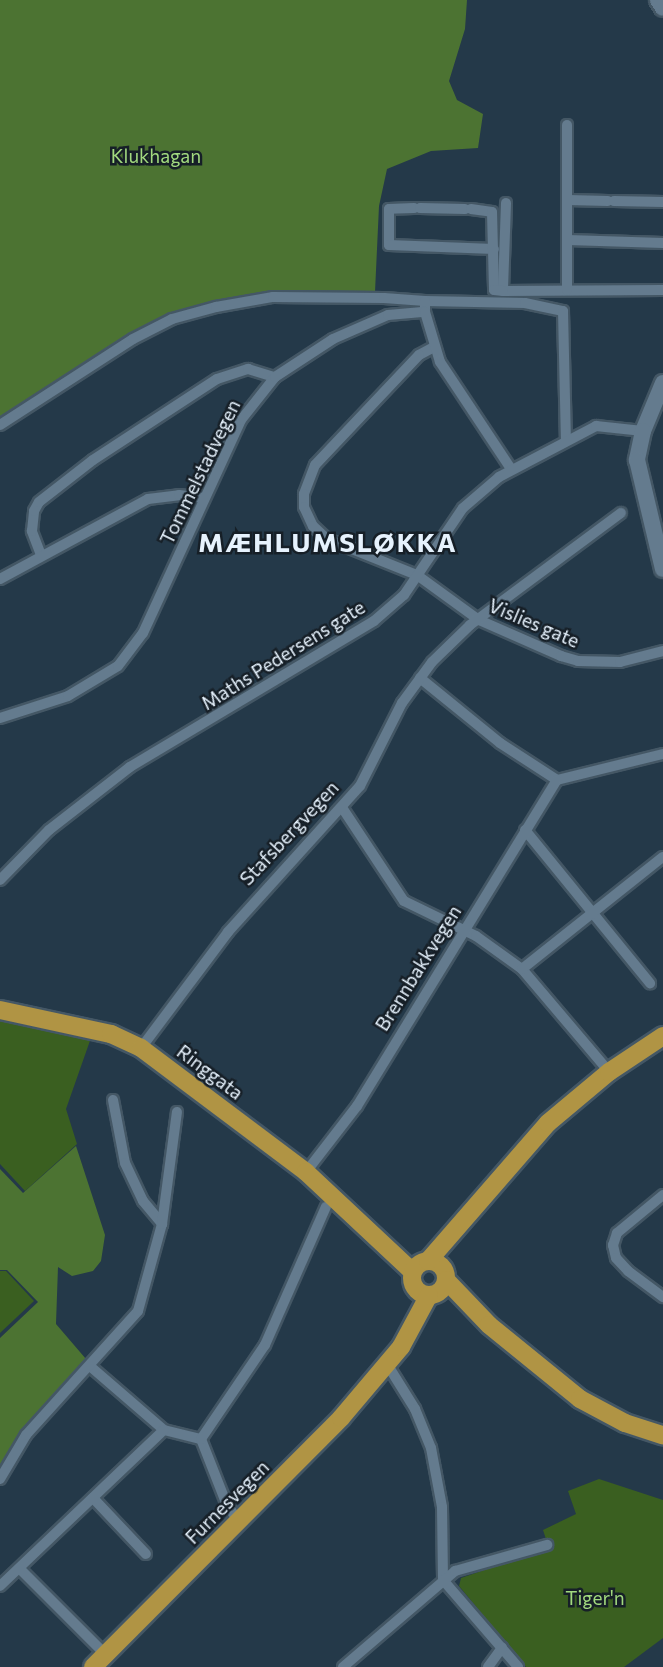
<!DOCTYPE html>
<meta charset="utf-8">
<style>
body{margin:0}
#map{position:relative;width:663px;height:1667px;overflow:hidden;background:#243949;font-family:Commissioner,sans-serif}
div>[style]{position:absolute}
.green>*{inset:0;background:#3a5f20}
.forest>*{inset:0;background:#4c7332}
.roads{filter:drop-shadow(2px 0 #445765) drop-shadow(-2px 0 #445765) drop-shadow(0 2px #445765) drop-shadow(0 -2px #445765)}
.street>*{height:10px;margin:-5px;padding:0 5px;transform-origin:5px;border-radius:5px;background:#647b8e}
.secondary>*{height:16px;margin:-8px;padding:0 8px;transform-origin:8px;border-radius:8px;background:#647b8e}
.primary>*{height:18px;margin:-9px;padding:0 9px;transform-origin:9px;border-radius:9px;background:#b09444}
.primary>.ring{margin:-9px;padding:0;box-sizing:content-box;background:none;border:18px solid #b09444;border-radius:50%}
span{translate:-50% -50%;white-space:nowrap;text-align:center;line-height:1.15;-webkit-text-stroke:5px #161f27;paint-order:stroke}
.park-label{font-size:19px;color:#a2da7f}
.street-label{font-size:19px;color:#e6f2fd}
.district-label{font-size:26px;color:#e6f2fd;font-weight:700;letter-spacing:2px}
</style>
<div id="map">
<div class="green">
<i style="clip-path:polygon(0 1016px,92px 1035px,66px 1109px,77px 1144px,25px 1191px,0 1164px)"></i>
<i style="clip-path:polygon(0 1271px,6px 1271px,34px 1301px,0 1333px)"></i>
<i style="clip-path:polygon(599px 1479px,663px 1500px,663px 1638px,624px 1667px,526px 1667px,459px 1586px,461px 1578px,549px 1548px,543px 1530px,576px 1514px,568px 1491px)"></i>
</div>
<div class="forest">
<i style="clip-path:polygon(0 0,467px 0,465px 29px,449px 81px,457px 100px,483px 114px,478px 148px,431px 151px,387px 169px,379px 206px,375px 292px,277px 293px,173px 314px,130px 334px,0 419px)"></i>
<i style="clip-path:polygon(76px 1146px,105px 1235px,101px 1261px,93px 1271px,72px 1276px,58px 1267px,56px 1324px,86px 1359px,0 1466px,0 1338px,38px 1302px,7px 1270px,0 1270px,0 1169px,23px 1193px)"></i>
</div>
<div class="roads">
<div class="street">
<i style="left:568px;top:200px;width:40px;rotate:1.4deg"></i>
<i style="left:614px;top:201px;width:49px;rotate:1.2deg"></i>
<i style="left:506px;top:203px;width:88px;rotate:92deg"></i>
<i style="left:503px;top:291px;width:160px;rotate:-0.4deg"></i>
<i style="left:414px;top:208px;width:25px;rotate:178deg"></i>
<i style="left:389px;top:209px;width:36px;rotate:90deg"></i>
<i style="left:389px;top:245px;width:105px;rotate:2.2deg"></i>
<i style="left:420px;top:208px;width:45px;rotate:1.3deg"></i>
<i style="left:471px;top:209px;width:21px;rotate:8deg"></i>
<i style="left:492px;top:212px;width:78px;rotate:88.5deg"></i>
<i style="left:494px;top:290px;width:9px;rotate:6deg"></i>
<i style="left:568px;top:240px;width:95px;rotate:1.8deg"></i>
<i style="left:567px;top:290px;width:165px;rotate:-90deg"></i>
<i style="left:425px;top:301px;width:100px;rotate:1.1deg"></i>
<i style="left:525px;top:303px;width:39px;rotate:12deg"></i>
<i style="left:563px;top:311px;width:130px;rotate:88.7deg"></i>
<i style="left:434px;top:347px;width:17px;rotate:152deg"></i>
<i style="left:419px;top:355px;width:151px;rotate:133.4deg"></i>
<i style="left:315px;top:465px;width:31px;rotate:111deg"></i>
<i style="left:304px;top:494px;width:13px;rotate:90deg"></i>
<i style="left:304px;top:507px;width:21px;rotate:65deg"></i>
<i style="left:313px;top:526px;width:19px;rotate:43deg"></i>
<i style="left:327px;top:539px;width:97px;rotate:21.8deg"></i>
<i style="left:417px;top:575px;width:77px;rotate:36deg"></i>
<i style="left:479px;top:620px;width:90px;rotate:23.7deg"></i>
<i style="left:561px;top:656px;width:18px;rotate:16deg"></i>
<i style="left:578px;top:661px;width:42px;rotate:1.4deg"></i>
<i style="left:620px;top:662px;width:44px;rotate:-14.3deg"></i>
<i style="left:0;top:425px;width:158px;rotate:-32.9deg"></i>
<i style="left:133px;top:339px;width:44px;rotate:-27.1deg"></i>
<i style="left:172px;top:319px;width:46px;rotate:-15.3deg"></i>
<i style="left:216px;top:307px;width:58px;rotate:-10deg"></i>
<i style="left:273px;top:297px;width:111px;rotate:0.5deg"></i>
<i style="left:384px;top:298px;width:41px;rotate:4.2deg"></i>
<i style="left:425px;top:301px;width:11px;rotate:90deg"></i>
<i style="left:41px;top:555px;width:26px;rotate:-111deg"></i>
<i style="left:32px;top:531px;width:20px;rotate:-84deg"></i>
<i style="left:34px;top:511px;width:10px;rotate:-61deg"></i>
<i style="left:39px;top:502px;width:68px;rotate:-37.9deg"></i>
<i style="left:93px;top:460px;width:148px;rotate:-33.2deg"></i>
<i style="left:217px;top:379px;width:33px;rotate:-18deg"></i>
<i style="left:248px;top:369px;width:28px;rotate:17deg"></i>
<i style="left:0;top:579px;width:168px;rotate:-28.4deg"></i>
<i style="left:148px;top:499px;width:31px;rotate:-7deg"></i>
<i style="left:179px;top:495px;width:23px;rotate:7deg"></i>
<i style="left:420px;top:678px;width:103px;rotate:39.1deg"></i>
<i style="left:500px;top:743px;width:68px;rotate:33deg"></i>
<i style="left:557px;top:780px;width:109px;rotate:-13.8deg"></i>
<i style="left:0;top:718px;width:71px;rotate:-17.9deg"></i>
<i style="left:68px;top:696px;width:58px;rotate:-31deg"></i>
<i style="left:118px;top:666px;width:41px;rotate:-52.9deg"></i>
<i style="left:143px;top:633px;width:234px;rotate:-65.3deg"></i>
<i style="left:241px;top:420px;width:55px;rotate:-51.7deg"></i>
<i style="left:275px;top:377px;width:69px;rotate:-33.2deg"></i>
<i style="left:333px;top:339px;width:60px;rotate:-23.6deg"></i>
<i style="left:388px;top:315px;width:37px;rotate:-5deg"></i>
<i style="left:425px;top:312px;width:52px;rotate:73.3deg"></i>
<i style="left:440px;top:362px;width:128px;rotate:56.4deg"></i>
<i style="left:343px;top:809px;width:110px;rotate:56.5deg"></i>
<i style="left:404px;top:901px;width:80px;rotate:25.9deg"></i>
<i style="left:476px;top:936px;width:57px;rotate:35.7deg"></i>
<i style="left:522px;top:969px;width:138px;rotate:49.7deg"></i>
<i style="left:525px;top:830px;width:198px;rotate:50.8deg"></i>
<i style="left:0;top:880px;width:70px;rotate:-45.6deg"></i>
<i style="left:49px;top:830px;width:103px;rotate:-37.9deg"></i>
<i style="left:130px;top:767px;width:284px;rotate:-30.9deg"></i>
<i style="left:374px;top:621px;width:40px;rotate:-41deg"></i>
<i style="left:404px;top:595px;width:105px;rotate:-55.9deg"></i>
<i style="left:463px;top:508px;width:48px;rotate:-40.7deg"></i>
<i style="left:499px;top:477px;width:110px;rotate:-27.7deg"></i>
<i style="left:596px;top:426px;width:47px;rotate:6.1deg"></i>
<i style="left:522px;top:969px;width:180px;rotate:-38.5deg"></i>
<i style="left:141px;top:1048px;width:145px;rotate:-53.1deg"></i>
<i style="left:228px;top:932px;width:197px;rotate:-47.9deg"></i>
<i style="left:360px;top:786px;width:93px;rotate:-63.2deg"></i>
<i style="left:402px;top:703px;width:51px;rotate:-53.8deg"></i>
<i style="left:432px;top:662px;width:53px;rotate:-44.2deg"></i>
<i style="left:470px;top:625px;width:188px;rotate:-36.6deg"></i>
<i style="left:113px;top:1100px;width:64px;rotate:79.2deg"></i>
<i style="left:125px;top:1163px;width:42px;rotate:64.7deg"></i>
<i style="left:143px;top:1201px;width:30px;rotate:50deg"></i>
<i style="left:306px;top:1172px;width:83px;rotate:-52.3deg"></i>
<i style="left:357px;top:1106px;width:382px;rotate:-58.5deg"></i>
<i style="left:663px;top:1195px;width:60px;rotate:140.4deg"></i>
<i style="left:617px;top:1233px;width:13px;rotate:108deg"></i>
<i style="left:613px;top:1245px;width:13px;rotate:77deg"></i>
<i style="left:616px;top:1258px;width:18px;rotate:47deg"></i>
<i style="left:628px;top:1271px;width:44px;rotate:36.6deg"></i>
<i style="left:387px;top:1364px;width:53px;rotate:58.1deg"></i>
<i style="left:415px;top:1409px;width:42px;rotate:67.7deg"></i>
<i style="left:431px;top:1448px;width:60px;rotate:79.4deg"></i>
<i style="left:442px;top:1507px;width:73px;rotate:89.2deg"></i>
<i style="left:91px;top:1367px;width:96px;rotate:40.8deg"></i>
<i style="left:164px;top:1430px;width:38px;rotate:14deg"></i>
<i style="left:201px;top:1439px;width:71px;rotate:68.5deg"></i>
<i style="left:227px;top:1505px;width:19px;rotate:54deg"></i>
<i style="left:201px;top:1439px;width:114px;rotate:-55.8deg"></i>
<i style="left:265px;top:1345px;width:151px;rotate:-66.2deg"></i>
<i style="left:0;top:1479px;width:51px;rotate:-59.4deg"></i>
<i style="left:26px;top:1435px;width:167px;rotate:-47.9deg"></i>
<i style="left:138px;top:1311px;width:90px;rotate:-74.6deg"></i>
<i style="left:162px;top:1224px;width:113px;rotate:-82.4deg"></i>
<i style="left:93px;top:1498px;width:77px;rotate:46.6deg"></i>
<i style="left:20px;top:1569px;width:120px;rotate:45deg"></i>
<i style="left:443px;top:1580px;width:115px;rotate:49.2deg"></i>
<i style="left:0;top:1586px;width:226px;rotate:-43.6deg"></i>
<i style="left:343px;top:1667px;width:148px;rotate:-40.6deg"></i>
<i style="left:455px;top:1571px;width:96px;rotate:-15.8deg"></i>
<i style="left:488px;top:1667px;width:24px;rotate:-54deg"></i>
</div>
<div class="secondary">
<i style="left:658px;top:0;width:9px;rotate:58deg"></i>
<i style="left:663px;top:383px;width:52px;rotate:112.6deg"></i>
<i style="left:643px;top:431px;width:30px;rotate:102deg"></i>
<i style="left:637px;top:460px;width:112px;rotate:76.6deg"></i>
</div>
<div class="primary">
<i style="left:0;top:1010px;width:114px;rotate:12.2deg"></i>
<i style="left:111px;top:1034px;width:33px;rotate:25deg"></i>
<i style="left:141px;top:1048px;width:206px;rotate:36.9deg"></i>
<i style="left:306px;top:1172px;width:146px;rotate:43.1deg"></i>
<i class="ring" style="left:412px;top:1261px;width:16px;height:16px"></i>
<i style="left:428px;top:1261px;width:183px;rotate:-49deg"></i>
<i style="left:548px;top:1123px;width:80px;rotate:-39.9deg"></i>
<i style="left:609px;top:1072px;width:65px;rotate:-33.7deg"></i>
<i style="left:446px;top:1280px;width:62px;rotate:46.3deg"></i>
<i style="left:489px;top:1325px;width:117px;rotate:39.1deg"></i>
<i style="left:580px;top:1399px;width:51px;rotate:28.1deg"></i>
<i style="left:625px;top:1423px;width:40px;rotate:18deg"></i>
<i style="left:93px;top:1667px;width:351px;rotate:-45.1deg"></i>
<i style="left:341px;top:1418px;width:93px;rotate:-49.8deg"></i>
<i style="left:401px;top:1347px;width:59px;rotate:-61.7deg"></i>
</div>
</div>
<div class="park-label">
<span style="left:156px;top:156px">Klukhagan</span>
<span style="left:595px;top:1598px">Tiger'n</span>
</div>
<div class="street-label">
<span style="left:200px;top:472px;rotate:-64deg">Tommelstadvegen</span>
<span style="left:534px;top:623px;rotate:23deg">Vislies gate</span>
<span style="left:283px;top:655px;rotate:-32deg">Maths Pedersens gate</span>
<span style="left:289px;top:833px;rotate:-47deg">Stafsbergvegen</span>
<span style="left:418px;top:968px;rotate:-58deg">Brennbakkvegen</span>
<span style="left:210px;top:1072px;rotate:37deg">Ringgata</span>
<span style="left:227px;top:1502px;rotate:-45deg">Furnesvegen</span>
</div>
<div class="district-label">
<span style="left:328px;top:542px">MÆHLUMSLØKKA</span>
</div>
</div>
